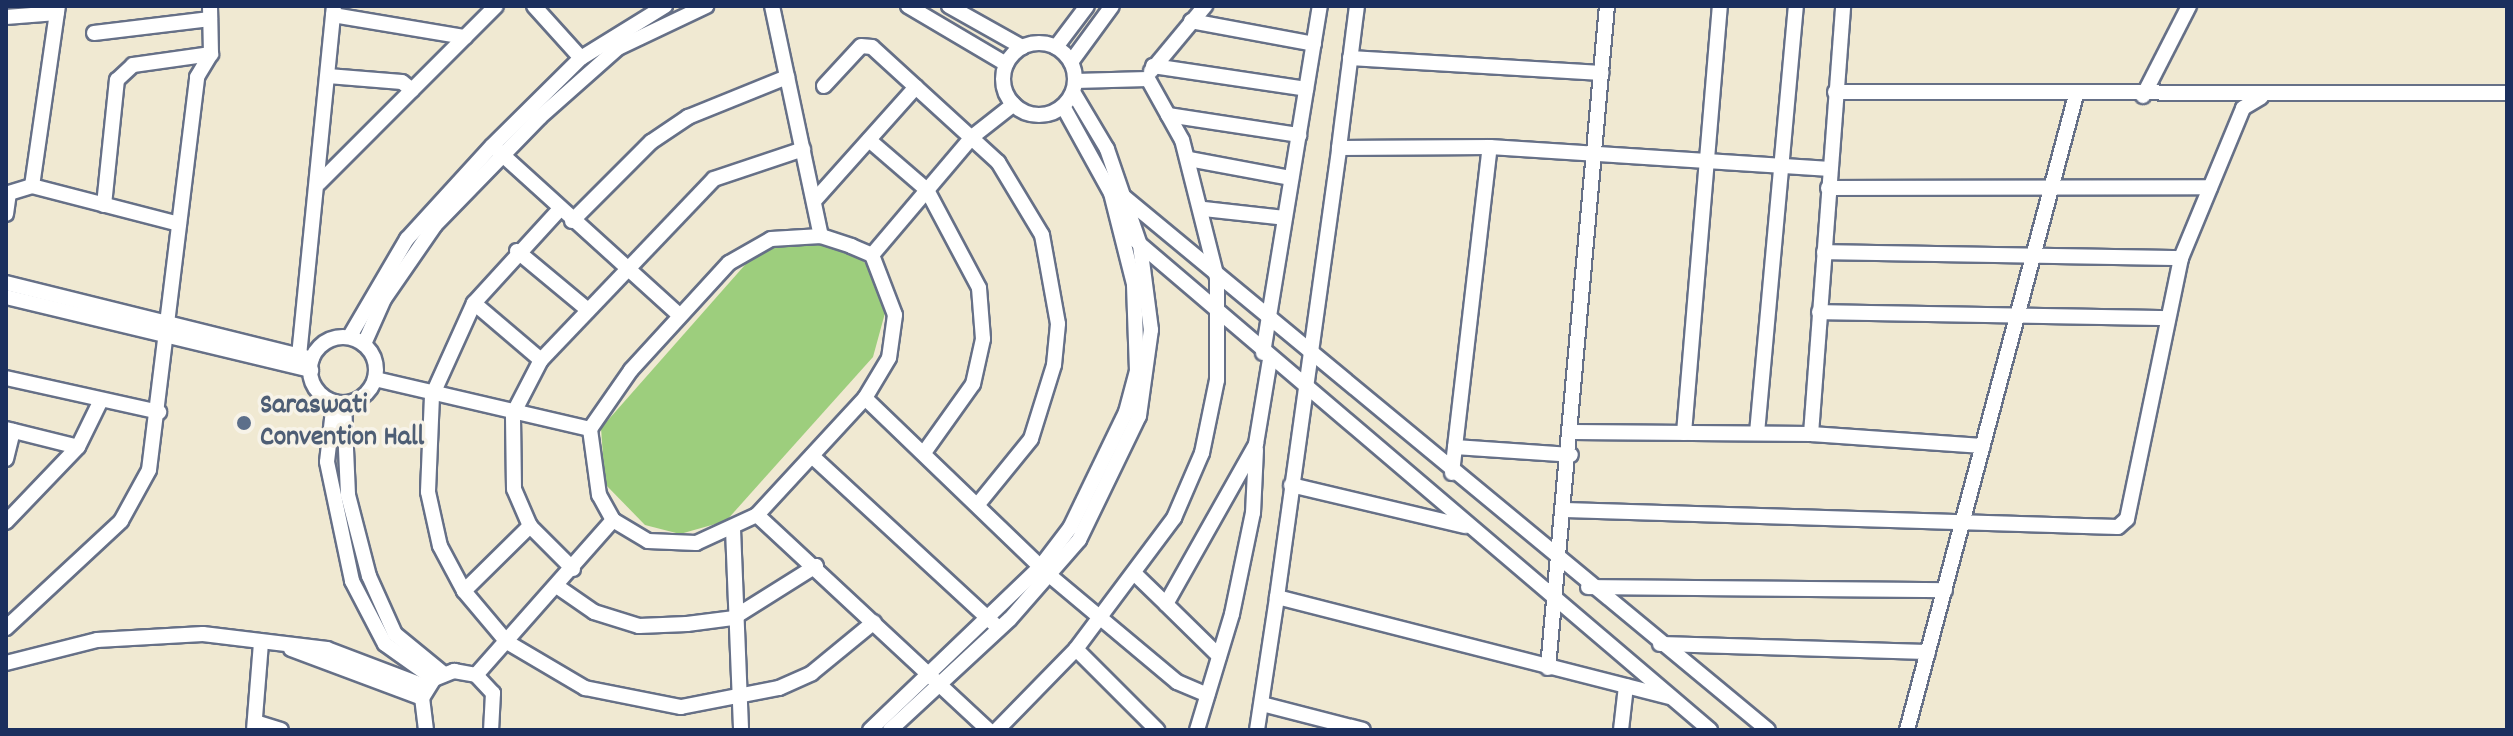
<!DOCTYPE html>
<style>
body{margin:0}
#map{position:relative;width:2513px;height:736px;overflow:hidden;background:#f0e9d2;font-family:Dekko,sans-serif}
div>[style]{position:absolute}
.green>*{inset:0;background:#9dce7d}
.roads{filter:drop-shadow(2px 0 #667087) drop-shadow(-2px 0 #667087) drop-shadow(0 2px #667087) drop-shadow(0 -2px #667087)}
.minor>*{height:14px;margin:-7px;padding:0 7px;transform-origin:7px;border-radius:7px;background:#fff}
.minor>.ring{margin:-7px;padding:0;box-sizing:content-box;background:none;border:14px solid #fff;border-radius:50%}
.dots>*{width:22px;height:22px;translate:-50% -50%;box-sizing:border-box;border:4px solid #f7f3e8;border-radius:50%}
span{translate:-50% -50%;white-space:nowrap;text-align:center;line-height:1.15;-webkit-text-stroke:7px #f7f3e8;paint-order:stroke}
.service-label{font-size:28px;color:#4e5e75;font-weight:700}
.left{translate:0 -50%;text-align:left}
.frame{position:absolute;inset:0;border:8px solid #1b2f5e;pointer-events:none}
</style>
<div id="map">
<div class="green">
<i style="clip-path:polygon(802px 235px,856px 253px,871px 270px,885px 313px,873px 357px,726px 521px,680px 534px,645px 525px,605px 484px,601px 428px,759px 249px)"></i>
</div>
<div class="roads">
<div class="minor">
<i style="left:534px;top:6px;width:70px;rotate:47.9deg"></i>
<i style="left:772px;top:6px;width:235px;rotate:78deg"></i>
<i style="left:908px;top:6px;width:114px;rotate:30.6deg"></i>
<i style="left:949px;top:6px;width:84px;rotate:29.3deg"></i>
<i style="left:333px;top:15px;width:134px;rotate:9.5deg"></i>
<i style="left:6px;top:17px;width:51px;rotate:-4.5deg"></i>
<i style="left:1191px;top:21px;width:125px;rotate:10.6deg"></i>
<i style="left:94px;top:33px;width:117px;rotate:-6.9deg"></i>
<i class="ring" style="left:1003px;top:43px;width:58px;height:58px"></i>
<i style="left:1056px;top:47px;width:51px;rotate:-52.9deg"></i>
<i style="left:1350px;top:58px;width:252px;rotate:3.4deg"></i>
<i style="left:1071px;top:62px;width:69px;rotate:-53.8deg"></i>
<i style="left:1153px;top:66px;width:155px;rotate:8.5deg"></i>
<i style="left:1151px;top:71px;width:85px;rotate:-50.3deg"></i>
<i style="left:328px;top:76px;width:74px;rotate:4.6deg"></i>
<i style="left:402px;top:82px;width:13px;rotate:39deg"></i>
<i style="left:824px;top:86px;width:54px;rotate:-47.2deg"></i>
<i style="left:861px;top:46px;width:11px;rotate:5deg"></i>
<i style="left:872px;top:47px;width:171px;rotate:42.4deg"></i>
<i style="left:998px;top:162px;width:85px;rotate:58.9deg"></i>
<i style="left:1042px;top:235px;width:90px;rotate:79.8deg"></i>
<i style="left:1058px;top:324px;width:41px;rotate:95.6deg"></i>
<i style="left:1054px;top:365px;width:77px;rotate:107.3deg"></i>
<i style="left:1031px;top:439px;width:82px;rotate:129.1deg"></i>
<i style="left:1835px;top:92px;width:672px;rotate:0.09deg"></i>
<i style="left:2143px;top:96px;width:101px;rotate:-62.9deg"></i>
<i style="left:1168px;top:115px;width:133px;rotate:8.7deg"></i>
<i style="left:869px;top:140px;width:77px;rotate:40.8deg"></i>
<i style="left:927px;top:190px;width:111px;rotate:62deg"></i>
<i style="left:979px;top:288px;width:51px;rotate:85.5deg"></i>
<i style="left:983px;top:339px;width:46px;rotate:102.5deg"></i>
<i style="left:973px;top:384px;width:81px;rotate:125.5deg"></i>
<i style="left:495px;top:148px;width:247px;rotate:42.2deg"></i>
<i style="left:1339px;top:148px;width:143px;rotate:-82.8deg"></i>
<i style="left:1189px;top:159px;width:104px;rotate:10.6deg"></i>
<i style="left:1106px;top:182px;width:859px;rotate:39.62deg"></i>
<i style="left:319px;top:183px;width:250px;rotate:-45deg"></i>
<i style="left:32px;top:186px;width:152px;rotate:14.5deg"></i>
<i style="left:1828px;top:188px;width:382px;rotate:-0.1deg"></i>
<i style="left:814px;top:201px;width:153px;rotate:-48.2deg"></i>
<i style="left:104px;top:205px;width:126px;rotate:-84.1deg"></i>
<i style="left:117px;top:80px;width:22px;rotate:-43deg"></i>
<i style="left:133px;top:65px;width:79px;rotate:-8deg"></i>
<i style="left:1204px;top:209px;width:81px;rotate:6.3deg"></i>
<i style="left:559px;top:210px;width:126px;rotate:132.4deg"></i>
<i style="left:474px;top:303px;width:102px;rotate:114.3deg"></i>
<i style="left:432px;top:396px;width:96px;rotate:92.4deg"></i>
<i style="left:428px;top:492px;width:55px;rotate:77.5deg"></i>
<i style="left:440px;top:546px;width:51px;rotate:61.9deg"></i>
<i style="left:464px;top:591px;width:67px;rotate:49.9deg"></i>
<i style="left:507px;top:642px;width:91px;rotate:30.5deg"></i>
<i style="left:585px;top:688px;width:98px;rotate:11.2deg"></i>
<i style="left:681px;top:707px;width:100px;rotate:-11deg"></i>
<i style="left:779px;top:688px;width:36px;rotate:-24deg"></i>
<i style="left:812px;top:673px;width:80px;rotate:-39.4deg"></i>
<i style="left:6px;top:214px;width:21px;rotate:-82deg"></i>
<i style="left:9px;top:193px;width:24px;rotate:-17deg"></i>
<i style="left:32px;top:186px;width:182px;rotate:-81.8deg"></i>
<i style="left:572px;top:221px;width:112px;rotate:-45deg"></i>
<i style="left:651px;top:142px;width:45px;rotate:-34deg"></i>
<i style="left:688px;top:117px;width:107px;rotate:-22deg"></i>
<i style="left:1121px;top:228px;width:774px;rotate:40.44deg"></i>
<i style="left:517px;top:251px;width:92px;rotate:39.7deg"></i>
<i style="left:1824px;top:252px;width:357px;rotate:1deg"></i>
<i style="left:872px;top:255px;width:155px;rotate:-49.7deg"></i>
<i style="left:972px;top:137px;width:53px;rotate:-38.2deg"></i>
<i style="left:6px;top:283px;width:315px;rotate:13.9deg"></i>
<i style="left:6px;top:297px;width:314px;rotate:13.5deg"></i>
<i style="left:474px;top:303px;width:88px;rotate:40.4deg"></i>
<i style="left:1819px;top:312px;width:348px;rotate:1deg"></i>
<i style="left:350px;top:336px;width:113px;rotate:-59.6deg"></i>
<i style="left:407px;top:239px;width:126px;rotate:-47.6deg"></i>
<i style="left:492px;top:146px;width:125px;rotate:-44.7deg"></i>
<i style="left:581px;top:58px;width:99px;rotate:-31.8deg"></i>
<i class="ring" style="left:310px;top:337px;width:52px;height:52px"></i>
<i style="left:364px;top:344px;width:49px;rotate:-66deg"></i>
<i style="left:384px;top:299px;width:90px;rotate:-55.4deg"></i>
<i style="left:435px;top:225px;width:151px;rotate:-45.8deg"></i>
<i style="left:540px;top:117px;width:104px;rotate:-41.5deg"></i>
<i style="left:618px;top:48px;width:98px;rotate:-25.5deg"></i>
<i style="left:1263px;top:353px;width:352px;rotate:-80.7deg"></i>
<i style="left:299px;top:356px;width:352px;rotate:-84.3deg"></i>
<i style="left:6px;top:378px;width:157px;rotate:12.5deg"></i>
<i style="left:375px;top:379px;width:221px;rotate:13.1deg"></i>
<i style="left:865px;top:398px;width:159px;rotate:132.7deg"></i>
<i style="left:757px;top:515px;width:67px;rotate:155.3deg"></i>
<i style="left:696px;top:543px;width:48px;rotate:-177.6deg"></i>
<i style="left:648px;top:541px;width:41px;rotate:-149deg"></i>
<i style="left:613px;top:520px;width:29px;rotate:-119deg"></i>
<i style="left:599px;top:495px;width:67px;rotate:-97.8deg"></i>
<i style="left:590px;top:429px;width:72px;rotate:-55.2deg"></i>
<i style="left:631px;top:370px;width:145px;rotate:-47.5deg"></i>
<i style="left:729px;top:263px;width:48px;rotate:-29.7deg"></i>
<i style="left:771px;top:239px;width:50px;rotate:-3.4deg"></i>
<i style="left:821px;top:236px;width:32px;rotate:18deg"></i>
<i style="left:851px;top:246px;width:23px;rotate:23deg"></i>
<i style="left:872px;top:255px;width:64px;rotate:69deg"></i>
<i style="left:895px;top:315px;width:43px;rotate:97.9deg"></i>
<i style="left:889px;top:358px;width:47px;rotate:121deg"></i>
<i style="left:865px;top:398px;width:254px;rotate:43.9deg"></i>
<i style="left:1048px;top:574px;width:168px;rotate:39.9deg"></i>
<i style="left:1177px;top:682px;width:33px;rotate:23deg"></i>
<i style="left:334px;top:402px;width:60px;rotate:96.7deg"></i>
<i style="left:327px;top:462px;width:122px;rotate:78.1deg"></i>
<i style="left:352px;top:581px;width:71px;rotate:62.4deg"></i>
<i style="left:385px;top:644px;width:60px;rotate:35.5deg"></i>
<i style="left:344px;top:403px;width:92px;rotate:87.5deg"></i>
<i style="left:348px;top:495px;width:84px;rotate:75.5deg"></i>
<i style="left:369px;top:576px;width:64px;rotate:65.9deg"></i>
<i style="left:395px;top:634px;width:63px;rotate:39.2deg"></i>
<i style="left:6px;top:429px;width:74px;rotate:14deg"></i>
<i style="left:1573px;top:432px;width:238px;rotate:0.5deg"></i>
<i style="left:1811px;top:434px;width:429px;rotate:-85.7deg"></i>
<i style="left:1684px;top:433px;width:429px;rotate:-85.2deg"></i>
<i style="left:1757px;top:433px;width:429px;rotate:-84.8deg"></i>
<i style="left:1811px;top:434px;width:172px;rotate:4deg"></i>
<i style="left:1455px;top:447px;width:116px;rotate:3.9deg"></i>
<i style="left:812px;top:456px;width:251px;rotate:42.7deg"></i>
<i style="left:6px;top:459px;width:29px;rotate:-76deg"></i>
<i style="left:1452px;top:473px;width:328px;rotate:-83.4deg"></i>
<i style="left:1291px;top:485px;width:179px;rotate:13.3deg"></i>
<i style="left:1565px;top:510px;width:553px;rotate:1.76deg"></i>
<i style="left:2118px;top:527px;width:12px;rotate:-42deg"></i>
<i style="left:2127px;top:519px;width:267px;rotate:-78.3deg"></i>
<i style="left:2181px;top:258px;width:162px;rotate:-67.5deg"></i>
<i style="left:2243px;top:108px;width:21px;rotate:-31deg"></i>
<i style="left:757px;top:515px;width:316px;rotate:42.9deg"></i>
<i style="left:6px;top:522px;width:104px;rotate:-46.2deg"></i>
<i style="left:78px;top:447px;width:52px;rotate:-63.9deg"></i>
<i style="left:733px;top:529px;width:201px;rotate:87.7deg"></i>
<i style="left:573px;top:569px;width:61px;rotate:-135deg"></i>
<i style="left:530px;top:526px;width:40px;rotate:-113.4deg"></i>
<i style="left:514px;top:489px;width:75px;rotate:-90.8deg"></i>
<i style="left:513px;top:414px;width:61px;rotate:-62.6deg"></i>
<i style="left:541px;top:360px;width:250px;rotate:-46.3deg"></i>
<i style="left:714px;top:179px;width:94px;rotate:-18.6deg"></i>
<i style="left:1134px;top:573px;width:45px;rotate:44.1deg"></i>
<i style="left:558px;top:587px;width:44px;rotate:34.8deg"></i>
<i style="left:594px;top:612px;width:47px;rotate:17.3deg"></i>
<i style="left:639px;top:626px;width:48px;rotate:-2.4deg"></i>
<i style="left:687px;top:624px;width:46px;rotate:-7.4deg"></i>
<i style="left:733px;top:618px;width:98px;rotate:-32.1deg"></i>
<i style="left:1588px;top:587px;width:357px;rotate:0.5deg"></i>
<i style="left:464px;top:591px;width:93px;rotate:-44.6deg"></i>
<i style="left:1277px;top:597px;width:453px;rotate:-82.1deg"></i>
<i style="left:1339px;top:148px;width:151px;rotate:-0.4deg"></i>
<i style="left:1490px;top:147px;width:341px;rotate:3.7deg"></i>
<i style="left:6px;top:628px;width:157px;rotate:-42.9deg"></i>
<i style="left:121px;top:521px;width:58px;rotate:-61.2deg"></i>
<i style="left:149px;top:470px;width:396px;rotate:-83deg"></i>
<i style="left:197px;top:77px;width:27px;rotate:-59deg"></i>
<i style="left:211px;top:54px;width:48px;rotate:-91.2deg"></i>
<i style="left:1660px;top:644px;width:268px;rotate:1.7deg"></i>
<i style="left:291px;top:649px;width:140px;rotate:20.5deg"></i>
<i style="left:1076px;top:649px;width:115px;rotate:45deg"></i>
<i style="left:1219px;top:656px;width:74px;rotate:-135.5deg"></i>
<i style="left:1166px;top:604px;width:184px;rotate:-60.6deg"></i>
<i style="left:1256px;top:444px;width:86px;rotate:-80.6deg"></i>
<i style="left:6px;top:663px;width:94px;rotate:-14.2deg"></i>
<i style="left:97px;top:640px;width:106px;rotate:-3.2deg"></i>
<i style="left:203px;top:634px;width:125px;rotate:6.9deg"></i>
<i style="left:327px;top:649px;width:107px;rotate:20.8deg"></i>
<i style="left:1548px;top:668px;width:665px;rotate:-84.91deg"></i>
<i style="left:476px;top:675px;width:207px;rotate:-48.5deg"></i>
<i style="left:1262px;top:704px;width:104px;rotate:14.4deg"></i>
<i style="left:255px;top:722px;width:27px;rotate:17deg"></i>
<i style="left:254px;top:730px;width:87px;rotate:-85.4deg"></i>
<i style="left:426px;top:730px;width:32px;rotate:-97deg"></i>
<i style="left:422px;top:698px;width:22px;rotate:-58deg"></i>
<i style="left:434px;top:679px;width:22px;rotate:-22deg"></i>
<i style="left:454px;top:671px;width:22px;rotate:10deg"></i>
<i style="left:476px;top:675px;width:25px;rotate:47deg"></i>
<i style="left:493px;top:693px;width:37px;rotate:93deg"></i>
<i style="left:870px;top:730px;width:237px;rotate:-43.8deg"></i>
<i style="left:1041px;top:566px;width:48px;rotate:-52.7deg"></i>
<i style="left:1070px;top:528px;width:129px;rotate:-64.2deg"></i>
<i style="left:1126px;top:412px;width:42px;rotate:-75deg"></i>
<i style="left:1137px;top:371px;width:87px;rotate:-92deg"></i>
<i style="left:1134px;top:284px;width:94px;rotate:-104.2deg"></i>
<i style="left:1111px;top:193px;width:99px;rotate:-118.9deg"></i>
<i style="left:890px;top:730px;width:163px;rotate:-42.8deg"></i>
<i style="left:1010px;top:619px;width:105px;rotate:-48.9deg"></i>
<i style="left:1079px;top:540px;width:138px;rotate:-64.2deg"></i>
<i style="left:1139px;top:416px;width:87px;rotate:-82.1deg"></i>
<i style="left:1151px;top:330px;width:86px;rotate:-97.4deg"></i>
<i style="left:1140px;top:245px;width:102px;rotate:-109deg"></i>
<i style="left:1107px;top:149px;width:66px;rotate:-120.8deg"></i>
<i style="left:997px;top:730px;width:113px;rotate:-45.7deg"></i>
<i style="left:1076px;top:649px;width:164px;rotate:-53.2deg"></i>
<i style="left:1174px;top:518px;width:71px;rotate:-66.7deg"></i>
<i style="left:1202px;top:453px;width:75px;rotate:-78.4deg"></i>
<i style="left:1217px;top:380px;width:102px;rotate:-90deg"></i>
<i style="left:1217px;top:278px;width:142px;rotate:-104.2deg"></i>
<i style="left:1182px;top:140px;width:70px;rotate:-119.1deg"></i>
<i style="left:1148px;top:79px;width:73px;rotate:178.4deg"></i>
<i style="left:1197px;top:730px;width:121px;rotate:-73.2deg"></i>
<i style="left:1232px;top:614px;width:103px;rotate:-78.3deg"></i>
<i style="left:1253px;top:513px;width:63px;rotate:-87.3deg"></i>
<i style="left:1257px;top:730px;width:134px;rotate:-81.4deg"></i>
<i style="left:1277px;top:597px;width:405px;rotate:14.3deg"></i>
<i style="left:1621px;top:730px;width:44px;rotate:-83.5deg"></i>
<i style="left:1907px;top:730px;width:657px;rotate:-75.1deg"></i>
</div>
</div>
<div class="dots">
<i style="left:244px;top:423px;background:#5c6f8a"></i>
</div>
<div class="service-label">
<span class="left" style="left:260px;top:423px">Saraswati<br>Convention Hall</span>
</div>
<div class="frame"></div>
</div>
